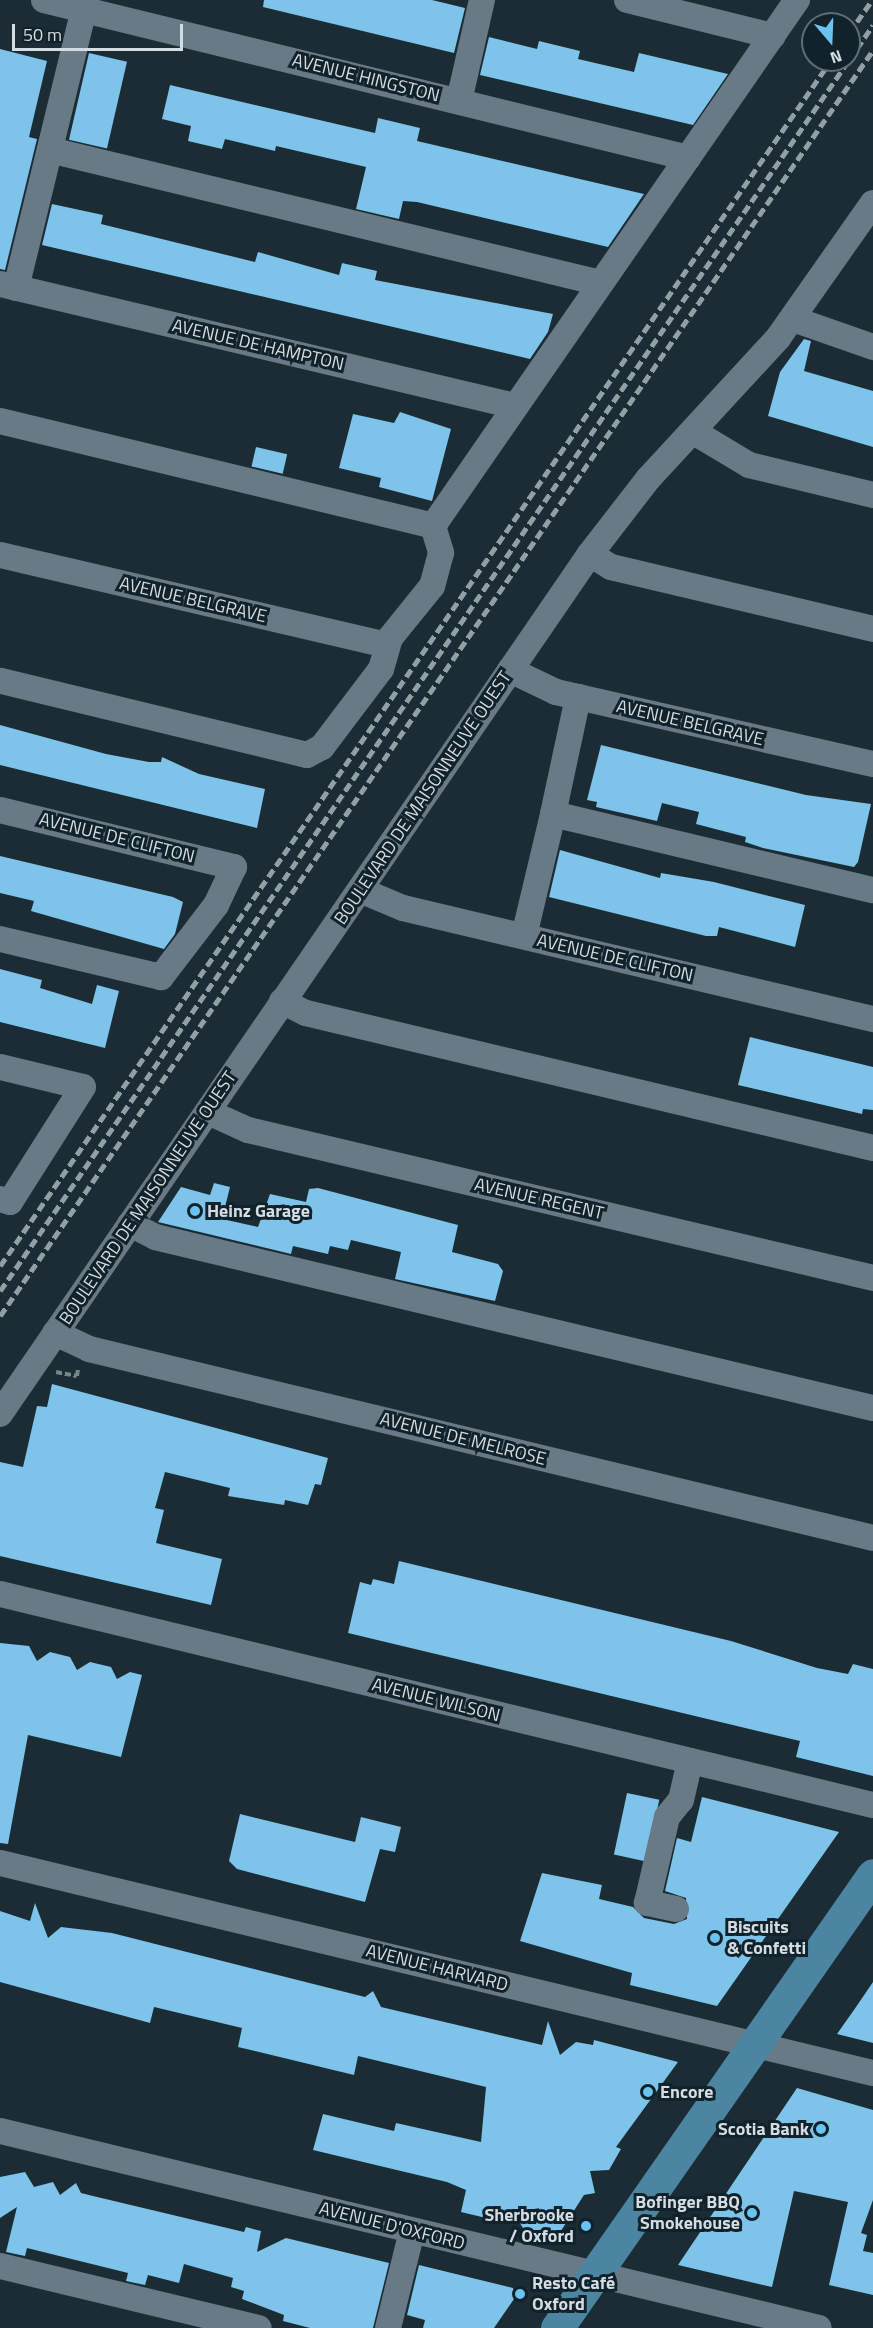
<!DOCTYPE html>
<meta charset="utf-8">
<style>
body{margin:0}
#map{position:relative;width:873px;height:2328px;overflow:hidden;background:#1b2c35;font-family:"Titillium Web",sans-serif}
div>[style]{position:absolute}
.building>*{inset:0;background:#7dc3ea;transform-origin:0 0}
.path>*{height:4px;margin-top:-2px;transform-origin:0;background:repeating-linear-gradient(90deg,#77858c 0 6px,transparent 0 9px)}
.minor>*{height:26px;margin:-13px;padding:0 13px;transform-origin:13px;border-radius:13px;background:#687a85}
.major>*{height:33px;margin:-16.5px;padding:0 16.5px;transform-origin:16.5px;border-radius:16.5px;background:#4c85a2}
.rail>*{height:4.5px;margin-top:-2.25px;transform-origin:0;background:repeating-linear-gradient(90deg,#939fa6 0 9px,transparent 0 13.5px)}
.dots>*{width:16px;height:16px;translate:-50% -50%;box-sizing:border-box;border:3px solid #12222b;border-radius:50%}
span{translate:-50% -50%;white-space:nowrap;text-align:center;line-height:1.15;-webkit-text-stroke:6px #12222b;paint-order:stroke}
.street-label{font-size:18px;color:#d3dde3}
.poi-label{font-size:18px;color:#d3dde3;font-weight:700}
.left{translate:0 -50%;text-align:left}
.right{translate:-100% -50%;text-align:right}
.north{position:absolute;left:801px;top:12px;width:60px;height:60px;box-sizing:border-box;background:#12222b;border:2px solid #5f6d75;border-radius:50%;rotate:161deg;font-size:16px;font-weight:700;line-height:24px;text-align:center;color:#d3dde3}
.north::after{content:'';display:block;margin:auto;width:21px;height:27px;background:#6bc3f2;clip-path:polygon(50% 0,100% 100%,50% 72%,0 100%)}
.scale{position:absolute;left:12px;top:24px;width:171px;height:27px;box-sizing:border-box;border:3px solid #d3dde3;border-top:0;padding-left:8px;font-size:18px;line-height:21px;white-space:nowrap;color:#d3dde3;-webkit-text-stroke:4px #12222b;paint-order:stroke}
</style>
<div id="map">
<div class="building">
<i style="clip-path:polygon(264px 0,432px 0,465px 8px,454px 53px,263px 7px)"></i>
<i style="clip-path:polygon(489px 37px,537px 49px,539px 41px,580px 51px,578px 59px,634px 72px,639px 53px,728px 74px,693px 125px,480px 75px)"></i>
<i style="clip-path:polygon(0 49px,47px 61px,29px 137px,37px 139px,5px 270px,0 269px)"></i>
<i style="left:89px;top:53px;width:39px;height:89px;rotate:13deg"></i>
<i style="clip-path:polygon(170px 85px,375px 133px,378px 118px,420px 128px,417px 141px,644px 194px,608px 247px,417px 202px,403px 201px,399px 219px,356px 209px,366px 167px,276px 146px,275px 151px,225px 139px,222px 149px,188px 141px,191px 126px,162px 119px)"></i>
<i style="clip-path:polygon(52px 204px,103px 215px,101px 224px,255px 262px,258px 252px,339px 275px,342px 263px,377px 271px,375px 280px,553px 314px,548px 332px,530px 359px,42px 245px)"></i>
<i style="clip-path:polygon(804px 339px,811px 341px,804px 371px,873px 391px,873px 447px,768px 416px,780px 372px)"></i>
<i style="clip-path:polygon(400px 412px,451px 429px,432px 501px,379px 487px,381px 478px,339px 468px,353px 414px,394px 423px)"></i>
<i style="left:256px;top:447px;width:32px;height:20px;rotate:13deg"></i>
<i style="clip-path:polygon(0 725px,106px 754px,149px 762px,161px 762px,162px 757px,199px 774px,265px 789px,257px 828px,0 765px)"></i>
<i style="clip-path:polygon(601px 745px,806px 795px,871px 804px,858px 862px,854px 867px,763px 848px,745px 842px,746px 837px,696px 824px,699px 812px,662px 803px,657px 821px,596px 807px,597px 802px,587px 800px)"></i>
<i style="clip-path:polygon(560px 850px,660px 878px,661px 873px,714px 882px,805px 905px,795px 947px,719px 927px,717px 936px,706px 936px,549px 897px)"></i>
<i style="clip-path:polygon(0 856px,173px 897px,183px 902px,175px 934px,164px 949px,31px 911px,34px 901px,0 893px)"></i>
<i style="clip-path:polygon(0 969px,42px 980px,40px 988px,92px 1004px,97px 985px,119px 991px,105px 1048px,0 1022px)"></i>
<i style="clip-path:polygon(750px 1037px,873px 1067px,873px 1110px,863px 1109px,862px 1114px,738px 1085px)"></i>
<i style="clip-path:polygon(214px 1183px,230px 1187px,222px 1219px,258px 1227px,270px 1194px,306px 1202px,309px 1189px,318px 1188px,458px 1225px,452px 1252px,498px 1264px,503px 1271px,495px 1301px,395px 1279px,401px 1252px,351px 1240px,348px 1250px,330px 1246px,328px 1254px,293px 1246px,291px 1254px,158px 1222px,181px 1187px,210px 1195px)"></i>
<i style="clip-path:polygon(52px 1384px,328px 1458px,321px 1485px,315px 1484px,308px 1505px,285px 1500px,284px 1505px,228px 1496px,230px 1488px,165px 1472px,155px 1508px,164px 1510px,156px 1543px,222px 1559px,211px 1605px,0 1556px,0 1462px,23px 1467px,37px 1406px,47px 1407px)"></i>
<i style="clip-path:polygon(399px 1561px,731px 1641px,817px 1668px,848px 1674px,853px 1664px,873px 1669px,873px 1776px,796px 1757px,800px 1741px,348px 1633px,360px 1582px,371px 1585px,373px 1579px,394px 1584px)"></i>
<i style="clip-path:polygon(0 1643px,29px 1646px,37px 1661px,50px 1652px,70px 1657px,77px 1670px,90px 1662px,111px 1667px,117px 1679px,130px 1672px,142px 1675px,121px 1757px,28px 1735px,8px 1844px,0 1843px)"></i>
<i style="left:627px;top:1793px;width:33px;height:63px;rotate:12deg"></i>
<i style="clip-path:polygon(702px 1797px,839px 1832px,717px 2006px,630px 1985px,632px 1973px,520px 1941px,542px 1873px,602px 1885px,599px 1899px,633px 1907px,644px 1918px,674px 1924px,687px 1919px,686px 1898px,665px 1891px,677px 1838px,691px 1842px)"></i>
<i style="clip-path:polygon(240px 1814px,355px 1842px,361px 1817px,401px 1827px,395px 1852px,380px 1849px,365px 1902px,237px 1869px,229px 1861px)"></i>
<i style="clip-path:polygon(35px 1903px,48px 1938px,61px 1927px,112px 1933px,365px 1997px,373px 1991px,381px 2007px,542px 2045px,548px 2021px,560px 2055px,576px 2042px,593px 2045px,594px 2040px,678px 2062px,616px 2147px,621px 2149px,609px 2170px,590px 2171px,595px 2193px,584px 2195px,557px 2237px,523px 2228px,516px 2217px,507px 2223px,461px 2212px,466px 2190px,447px 2182px,313px 2150px,323px 2114px,394px 2131px,396px 2123px,481px 2142px,486px 2087px,358px 2056px,354px 2075px,238px 2047px,242px 2028px,154px 2007px,150px 2023px,0 1982px,0 1911px,30px 1921px)"></i>
<i style="clip-path:polygon(873px 1982px,873px 2043px,837px 2034px,856px 2007px)"></i>
<i style="clip-path:polygon(797px 2088px,873px 2110px,873px 2200px,861px 2233px,867px 2235px,863px 2251px,873px 2253px,873px 2295px,829px 2285px,848px 2202px,794px 2191px,772px 2287px,678px 2265px)"></i>
<i style="clip-path:polygon(25px 2172px,34px 2187px,53px 2182px,60px 2195px,76px 2183px,81px 2193px,93px 2196px,244px 2232px,246px 2227px,261px 2231px,257px 2252px,286px 2238px,389px 2263px,373px 2328px,310px 2328px,283px 2321px,284px 2315px,242px 2299px,244px 2291px,231px 2287px,233px 2278px,184px 2264px,179px 2283px,148px 2275px,145px 2285px,126px 2281px,128px 2273px,112px 2269px,27px 2248px,25px 2256px,6px 2252px,17px 2207px,0 2218px,0 2177px)"></i>
<i style="clip-path:polygon(419px 2265px,513px 2288px,516px 2296px,494px 2328px,423px 2328px,425px 2320px,407px 2315px)"></i>
</div>
<div class="path">
<i style="left:56px;top:1372px;width:21px;rotate:11deg"></i>
<i style="left:77px;top:1376px;width:7px;rotate:-82deg"></i>
</div>
<div class="minor">
<i style="left:44px;top:0;width:663px;rotate:13.78deg"></i>
<i style="left:627px;top:0;width:150px;rotate:13.9deg"></i>
<i style="left:459px;top:101px;width:104px;rotate:-77.2deg"></i>
<i style="left:50px;top:150px;width:566px;rotate:13.59deg"></i>
<i style="left:0;top:284px;width:529px;rotate:13.33deg"></i>
<i style="left:16px;top:288px;width:286px;rotate:-76.3deg"></i>
<i style="left:793px;top:319px;width:85px;rotate:19.3deg"></i>
<i style="left:0;top:421px;width:446px;rotate:13.6deg"></i>
<i style="left:433px;top:526px;width:28px;rotate:73deg"></i>
<i style="left:441px;top:553px;width:34px;rotate:105deg"></i>
<i style="left:432px;top:586px;width:67px;rotate:128.9deg"></i>
<i style="left:390px;top:638px;width:32px;rotate:106deg"></i>
<i style="left:381px;top:669px;width:98px;rotate:127.1deg"></i>
<i style="left:322px;top:747px;width:17px;rotate:152deg"></i>
<i style="left:307px;top:755px;width:316px;rotate:-166.4deg"></i>
<i style="left:694px;top:432px;width:64px;rotate:31deg"></i>
<i style="left:749px;top:465px;width:128px;rotate:13.6deg"></i>
<i style="left:433px;top:526px;width:640px;rotate:-55.32deg"></i>
<i style="left:590px;top:554px;width:25px;rotate:32deg"></i>
<i style="left:611px;top:567px;width:269px;rotate:13.3deg"></i>
<i style="left:0;top:555px;width:397px;rotate:13.1deg"></i>
<i style="left:510px;top:670px;width:51px;rotate:25.6deg"></i>
<i style="left:556px;top:692px;width:325px;rotate:12.8deg"></i>
<i style="left:0;top:810px;width:241px;rotate:13.7deg"></i>
<i style="left:234px;top:867px;width:42px;rotate:115.3deg"></i>
<i style="left:216px;top:905px;width:91px;rotate:127.4deg"></i>
<i style="left:161px;top:977px;width:165px;rotate:-166.7deg"></i>
<i style="left:553px;top:814px;width:120px;rotate:-77.9deg"></i>
<i style="left:360px;top:890px;width:47px;rotate:22.7deg"></i>
<i style="left:403px;top:908px;width:483px;rotate:13.3deg"></i>
<i style="left:524px;top:936px;width:125px;rotate:-76.6deg"></i>
<i style="left:553px;top:814px;width:329px;rotate:13.4deg"></i>
<i style="left:282px;top:1001px;width:27px;rotate:27deg"></i>
<i style="left:306px;top:1013px;width:583px;rotate:13.39deg"></i>
<i style="left:0;top:1067px;width:85px;rotate:13.5deg"></i>
<i style="left:83px;top:1087px;width:136px;rotate:122.4deg"></i>
<i style="left:10px;top:1202px;width:10px;rotate:-163deg"></i>
<i style="left:208px;top:1112px;width:44px;rotate:24.2deg"></i>
<i style="left:248px;top:1130px;width:642px;rotate:13.32deg"></i>
<i style="left:130px;top:1224px;width:28px;rotate:27deg"></i>
<i style="left:155px;top:1237px;width:738px;rotate:13.4deg"></i>
<i style="left:55px;top:1333px;width:38px;rotate:25deg"></i>
<i style="left:89px;top:1349px;width:806px;rotate:13.55deg"></i>
<i style="left:0;top:1414px;width:1043px;rotate:-55.55deg"></i>
<i style="left:590px;top:554px;width:95px;rotate:-52.3deg"></i>
<i style="left:648px;top:479px;width:192px;rotate:-47.3deg"></i>
<i style="left:778px;top:338px;width:165px;rotate:-54.9deg"></i>
<i style="left:0;top:1594px;width:898px;rotate:13.59deg"></i>
<i style="left:0;top:1863px;width:898px;rotate:13.53deg"></i>
<i style="left:676px;top:1909px;width:30px;rotate:-168deg"></i>
<i style="left:647px;top:1903px;width:88px;rotate:-76.9deg"></i>
<i style="left:667px;top:1817px;width:22px;rotate:-51deg"></i>
<i style="left:681px;top:1800px;width:40px;rotate:-77deg"></i>
<i style="left:0;top:2131px;width:842px;rotate:13.52deg"></i>
<i style="left:0;top:2266px;width:266px;rotate:13.5deg"></i>
<i style="left:388px;top:2328px;width:100px;rotate:-76.1deg"></i>
</div>
<div class="major">
<i style="left:557px;top:2328px;width:552px;rotate:-55.1deg"></i>
</div>
<div class="rail">
<i style="left:849px;top:33px;width:40px;rotate:-55.1deg"></i>
<i style="left:849px;top:60px;width:42px;rotate:-55.6deg"></i>
<i style="left:0;top:1266px;width:1465px;rotate:-55.43deg"></i>
<i style="left:0;top:1291px;width:1495px;rotate:-55.41deg"></i>
<i style="left:0;top:1316px;width:1538px;rotate:-55.41deg"></i>
</div>
<div class="dots">
<i style="left:195px;top:1211px;background:#6bc3f2"></i>
<i style="left:715px;top:1938px;background:#6bc3f2"></i>
<i style="left:648px;top:2092px;background:#6bc3f2"></i>
<i style="left:821px;top:2129px;background:#6bc3f2"></i>
<i style="left:752px;top:2213px;background:#6bc3f2"></i>
<i style="left:586px;top:2226px;background:#6bc3f2"></i>
<i style="left:520px;top:2294px;background:#6bc3f2"></i>
</div>
<div class="street-label">
<span style="left:366px;top:78px;rotate:14deg">AVENUE HINGSTON</span>
<span style="left:258px;top:345px;rotate:13deg">AVENUE DE HAMPTON</span>
<span style="left:193px;top:600px;rotate:13deg">AVENUE BELGRAVE</span>
<span style="left:690px;top:723px;rotate:13deg">AVENUE BELGRAVE</span>
<span style="left:423px;top:798px;rotate:-56deg">BOULEVARD DE MAISONNEUVE OUEST</span>
<span style="left:117px;top:838px;rotate:14deg">AVENUE DE CLIFTON</span>
<span style="left:615px;top:958px;rotate:13deg">AVENUE DE CLIFTON</span>
<span style="left:148px;top:1198px;rotate:-56deg">BOULEVARD DE MAISONNEUVE OUEST</span>
<span style="left:539px;top:1199px;rotate:13deg">AVENUE REGENT</span>
<span style="left:463px;top:1439px;rotate:14deg">AVENUE DE MELROSE</span>
<span style="left:436px;top:1700px;rotate:14deg">AVENUE WILSON</span>
<span style="left:437px;top:1968px;rotate:14deg">AVENUE HARVARD</span>
<span style="left:392px;top:2226px;rotate:14deg">AVENUE D'OXFORD</span>
</div>
<div class="poi-label">
<span class="left" style="left:207px;top:1211px">Heinz Garage</span>
<span class="left" style="left:727px;top:1938px">Biscuits<br>&amp; Confetti</span>
<span class="left" style="left:660px;top:2092px">Encore</span>
<span class="right" style="left:809px;top:2129px">Scotia Bank</span>
<span class="right" style="left:740px;top:2213px">Bofinger BBQ<br>Smokehouse</span>
<span class="right" style="left:574px;top:2226px">Sherbrooke<br>/ Oxford</span>
<span class="left" style="left:532px;top:2294px">Resto Café<br>Oxford</span>
</div>
<div class="north">N</div>
<div class="scale">50 m</div>
</div>
